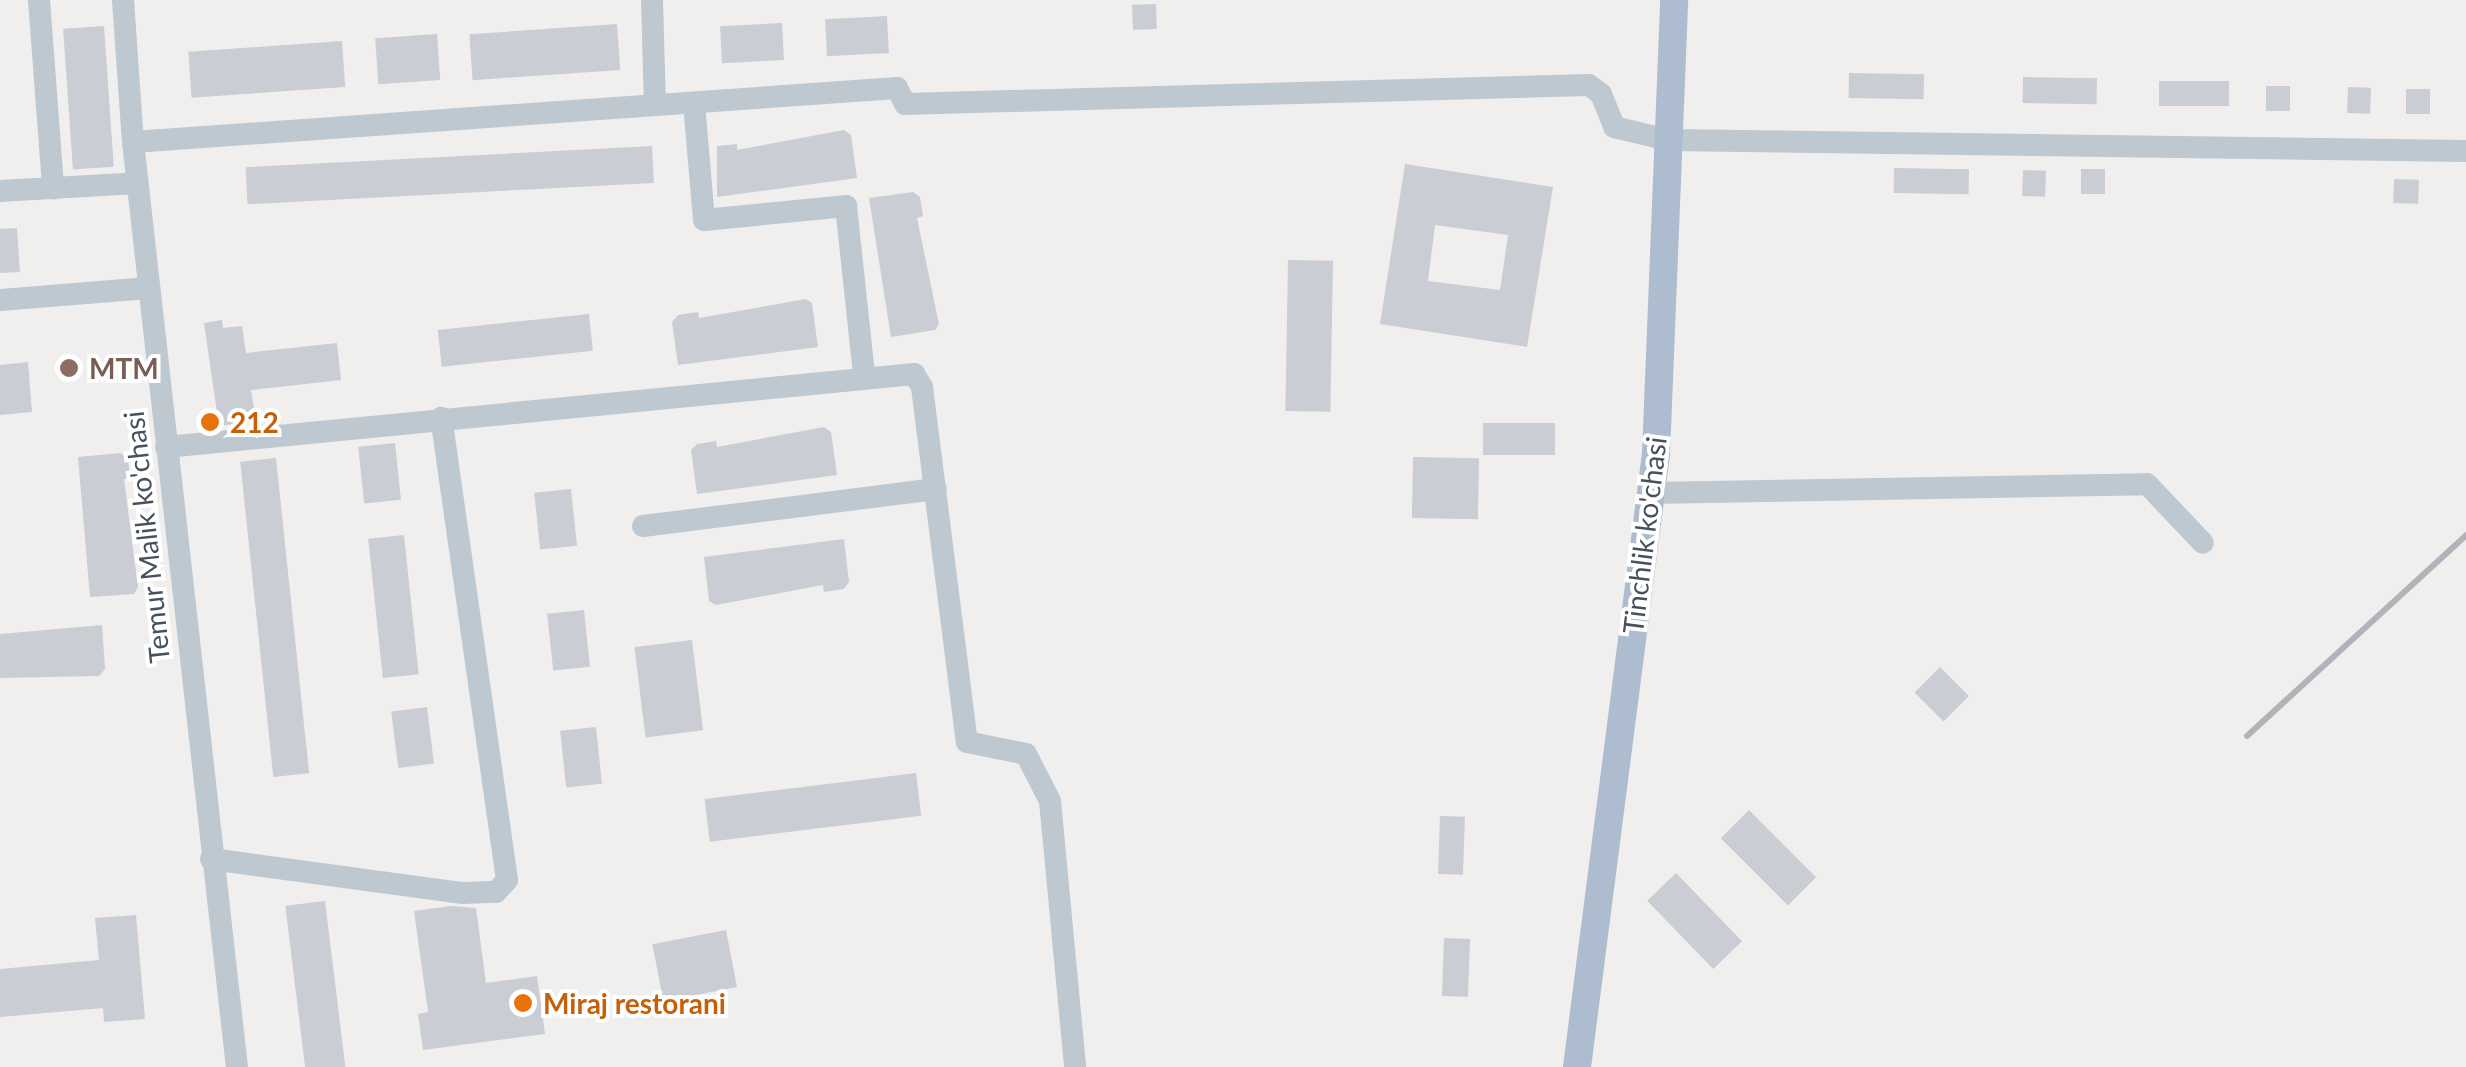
<!DOCTYPE html>
<style>
body{margin:0}
#map{position:relative;width:2466px;height:1067px;overflow:hidden;background:#f1efee;font-family:Lato,sans-serif}
div>[style]{position:absolute}
.building>*{inset:0;background:#cacdd4;transform-origin:0 0}
.minor>*{height:22px;margin:-11px;padding:0 11px;transform-origin:11px;border-radius:11px;background:#bec8d1}
.major>*{height:28px;margin:-14px;padding:0 14px;transform-origin:14px;border-radius:14px;background:#adbccf}
.rail>*{height:6px;margin:-3px;padding:0 3px;transform-origin:3px;border-radius:3px;background:#b0b3b9}
.dots>*{width:28px;height:28px;translate:-50% -50%;box-sizing:border-box;border:5px solid #fff;border-radius:50%}
span{translate:-50% -50%;white-space:nowrap;text-align:center;line-height:1.15;-webkit-text-stroke:8px #fff;paint-order:stroke}
.education-label{font-size:28px;color:#785e54;font-weight:700}
.left{translate:0 -50%;text-align:left}
.food-label{font-size:28px;color:#c56008;font-weight:700}
.street-label{font-size:28px;color:#46515d}
</style>
<div id="map">
<div class="building">
<i style="left:1156px;top:4px;width:25px;height:24px;rotate:88deg"></i>
<i style="left:887px;top:16px;width:37px;height:62px;rotate:87deg"></i>
<i style="left:782px;top:23px;width:37px;height:62px;rotate:87deg"></i>
<i style="left:617px;top:24px;width:46px;height:148px;rotate:86deg"></i>
<i style="left:104px;top:26px;width:141px;height:41px;rotate:86deg"></i>
<i style="left:437px;top:34px;width:46px;height:62px;rotate:86deg"></i>
<i style="left:342px;top:41px;width:46px;height:154px;rotate:86deg"></i>
<i style="left:1849px;top:73px;width:75px;height:25px;rotate:1deg"></i>
<i style="left:2023px;top:77px;width:74px;height:26px;rotate:1deg"></i>
<i style="left:2159px;top:81px;width:70px;height:25px"></i>
<i style="left:2266px;top:86px;width:24px;height:25px"></i>
<i style="left:2348px;top:87px;width:23px;height:26px;rotate:2deg"></i>
<i style="left:2406px;top:89px;width:24px;height:25px"></i>
<i style="clip-path:polygon(844px 130px,851px 135px,857px 178px,717px 197px,717px 146px,737px 144px,737px 150px)"></i>
<i style="left:652px;top:146px;width:37px;height:407px;rotate:87deg"></i>
<i style="clip-path:polygon(evenodd,1405px 164px,1553px 187px,1527px 347px,1380px 324px,1405px 164px,1435px 225px,1508px 235px,1500px 290px,1428px 281px,1435px 225px)"></i>
<i style="left:1894px;top:168px;width:75px;height:25px;rotate:1deg"></i>
<i style="left:2081px;top:169px;width:24px;height:25px"></i>
<i style="left:2023px;top:170px;width:23px;height:26px;rotate:2deg"></i>
<i style="left:2394px;top:179px;width:25px;height:24px;rotate:2deg"></i>
<i style="clip-path:polygon(913px 192px,920px 197px,923px 216px,917px 218px,939px 324px,935px 330px,891px 337px,869px 198px)"></i>
<i style="clip-path:polygon(17px 228px,20px 272px,0 273px,0 229px)"></i>
<i style="left:1288px;top:260px;width:45px;height:151px;rotate:1deg"></i>
<i style="clip-path:polygon(806px 299px,812px 303px,818px 347px,678px 365px,672px 322px,678px 315px,698px 312px,699px 318px)"></i>
<i style="left:589px;top:314px;width:37px;height:152px;rotate:84deg"></i>
<i style="clip-path:polygon(222px 320px,223px 328px,242px 326px,246px 353px,337px 343px,341px 380px,251px 390px,256px 421px,219px 426px,204px 323px)"></i>
<i style="clip-path:polygon(28px 362px,32px 412px,0 415px,0 365px)"></i>
<i style="left:1483px;top:423px;width:72px;height:32px"></i>
<i style="clip-path:polygon(824px 427px,831px 432px,837px 475px,697px 494px,691px 450px,697px 444px,716px 441px,717px 447px)"></i>
<i style="left:395px;top:443px;width:57px;height:37px;rotate:84deg"></i>
<i style="clip-path:polygon(121px 453px,128px 459px,130px 479px,124px 479px,138px 587px,134px 594px,90px 597px,78px 457px)"></i>
<i style="left:1413px;top:457px;width:66px;height:61px;rotate:1deg"></i>
<i style="left:276px;top:458px;width:317px;height:36px;rotate:84deg"></i>
<i style="left:571px;top:489px;width:57px;height:37px;rotate:84deg"></i>
<i style="left:404px;top:535px;width:140px;height:36px;rotate:84deg"></i>
<i style="clip-path:polygon(844px 539px,849px 582px,844px 589px,824px 592px,823px 585px,716px 605px,709px 601px,704px 557px)"></i>
<i style="left:584px;top:610px;width:57px;height:37px;rotate:84deg"></i>
<i style="clip-path:polygon(102px 625px,105px 669px,99px 676px,0 678px,0 634px)"></i>
<i style="left:692px;top:640px;width:91px;height:58px;rotate:83deg"></i>
<i style="left:1940px;top:667px;width:41px;height:36px;rotate:45deg"></i>
<i style="left:427px;top:707px;width:57px;height:36px;rotate:83deg"></i>
<i style="left:596px;top:727px;width:57px;height:36px;rotate:84deg"></i>
<i style="left:916px;top:773px;width:43px;height:213px;rotate:83deg"></i>
<i style="left:1749px;top:810px;width:95px;height:40px;rotate:45deg"></i>
<i style="left:1440px;top:816px;width:25px;height:58px;rotate:2deg"></i>
<i style="left:1676px;top:873px;width:95px;height:40px;rotate:46deg"></i>
<i style="left:325px;top:901px;width:167px;height:40px;rotate:83deg"></i>
<i style="clip-path:polygon(450px 906px,476px 908px,486px 983px,537px 976px,545px 1034px,423px 1050px,418px 1014px,428px 1012px,414px 911px)"></i>
<i style="clip-path:polygon(136px 915px,145px 1019px,104px 1022px,103px 1008px,0 1017px,0 969px,99px 960px,95px 918px)"></i>
<i style="left:726px;top:930px;width:58px;height:75px;rotate:79deg"></i>
<i style="left:1444px;top:938px;width:26px;height:58px;rotate:2deg"></i>
</div>
<div class="minor">
<i style="left:39px;top:0;width:189px;rotate:85.7deg"></i>
<i style="left:123px;top:0;width:142px;rotate:86deg"></i>
<i style="left:133px;top:142px;width:931px;rotate:83.59deg"></i>
<i style="left:652px;top:0;width:105px;rotate:88.4deg"></i>
<i style="left:694px;top:103px;width:117px;rotate:85.1deg"></i>
<i style="left:704px;top:220px;width:143px;rotate:-5.6deg"></i>
<i style="left:846px;top:206px;width:169px;rotate:83.9deg"></i>
<i style="left:133px;top:142px;width:766px;rotate:-4.04deg"></i>
<i style="left:897px;top:88px;width:18px;rotate:63deg"></i>
<i style="left:905px;top:104px;width:684px;rotate:-1.59deg"></i>
<i style="left:1589px;top:85px;width:15px;rotate:37deg"></i>
<i style="left:1601px;top:94px;width:35px;rotate:68deg"></i>
<i style="left:1614px;top:127px;width:56px;rotate:13.5deg"></i>
<i style="left:1668px;top:140px;width:798px;rotate:0.79deg"></i>
<i style="left:0;top:191px;width:137px;rotate:-3.3deg"></i>
<i style="left:0;top:300px;width:149px;rotate:-4.6deg"></i>
<i style="left:166px;top:447px;width:752px;rotate:-5.57deg"></i>
<i style="left:914px;top:374px;width:15px;rotate:58deg"></i>
<i style="left:922px;top:387px;width:358px;rotate:82.8deg"></i>
<i style="left:967px;top:742px;width:60px;rotate:11.5deg"></i>
<i style="left:1026px;top:754px;width:53px;rotate:62.9deg"></i>
<i style="left:1050px;top:801px;width:267px;rotate:84.6deg"></i>
<i style="left:1651px;top:493px;width:496px;rotate:-1deg"></i>
<i style="left:2147px;top:484px;width:81px;rotate:46.5deg"></i>
<i style="left:643px;top:526px;width:295px;rotate:-7.2deg"></i>
<i style="left:211px;top:859px;width:254px;rotate:7.7deg"></i>
<i style="left:463px;top:893px;width:33px;rotate:-2deg"></i>
<i style="left:496px;top:892px;width:16px;rotate:-47deg"></i>
<i style="left:507px;top:880px;width:467px;rotate:-98.1deg"></i>
</div>
<div class="major">
<i style="left:1577px;top:1067px;width:618px;rotate:-82.66deg"></i>
<i style="left:1656px;top:454px;width:454px;rotate:-87.7deg"></i>
</div>
<div class="rail">
<i style="left:2247px;top:736px;width:297px;rotate:-42.5deg"></i>
</div>
<div class="dots">
<i style="left:69px;top:368px;background:#8d6e63"></i>
<i style="left:210px;top:422px;background:#e8710a"></i>
<i style="left:523px;top:1003px;background:#e8710a"></i>
</div>
<div class="education-label">
<span class="left" style="left:89px;top:368px">MTM</span>
</div>
<div class="food-label">
<span class="left" style="left:230px;top:422px">212</span>
<span class="left" style="left:543px;top:1003px">Miraj restorani</span>
</div>
<div class="street-label">
<span style="left:1644px;top:535px;rotate:-83deg">Tinchlik ko'chasi</span>
<span style="left:146px;top:537px;rotate:-96deg">Temur Malik ko'chasi</span>
</div>
</div>
